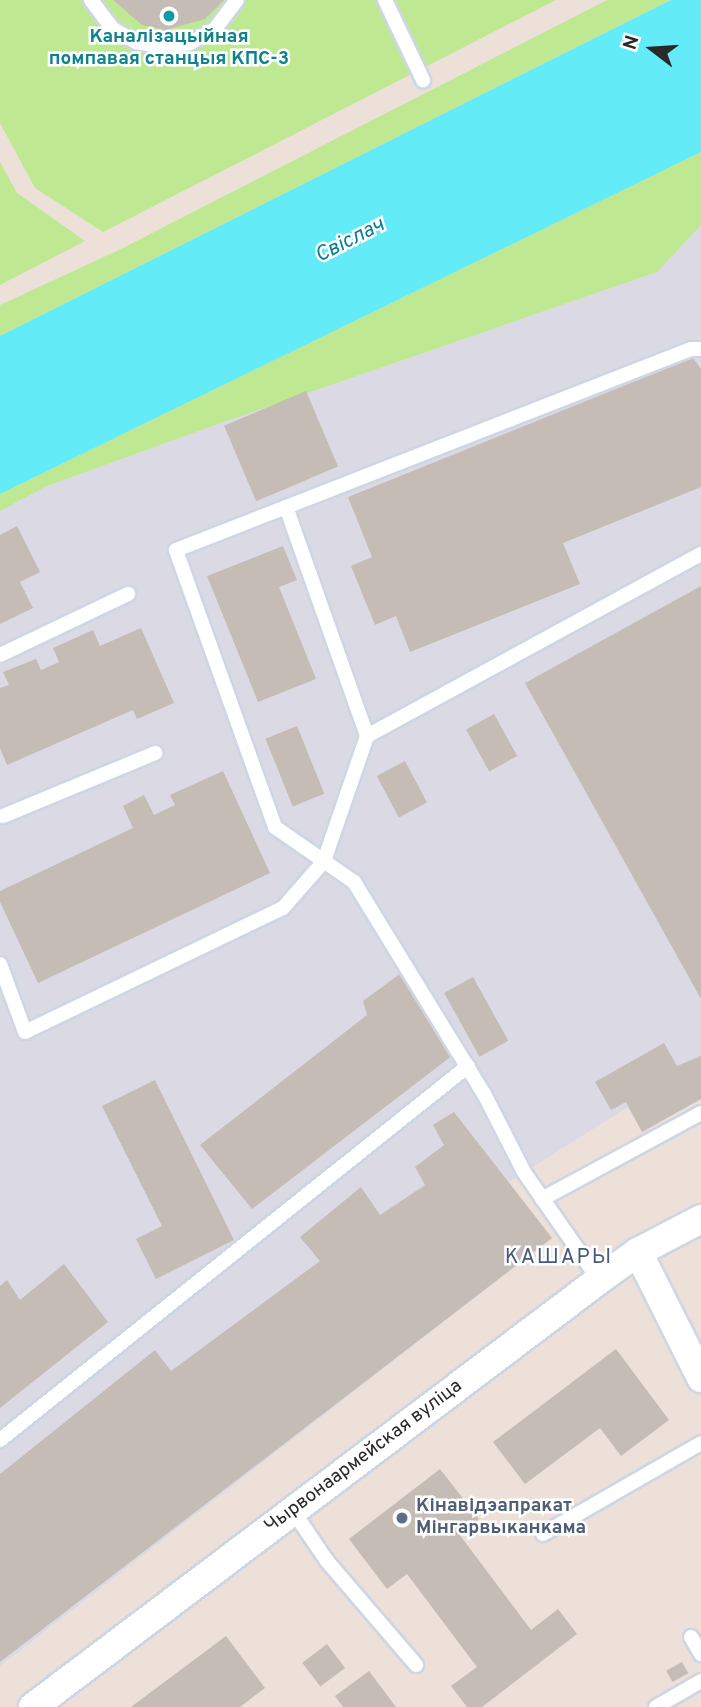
<!DOCTYPE html>
<meta charset="utf-8">
<style>
body{margin:0}
#map{position:relative;width:701px;height:1707px;overflow:hidden;background:#ece0d9;font-family:Overpass,sans-serif}
div>[style]{position:absolute}
.industrial>*{inset:0;background:#dbdae4}
.green>*{inset:0;background:#bee891}
.water>*{inset:0;background:#63ebf7}
.building>*{inset:0;background:#c4bcb5;transform-origin:0 0}
.roads{filter:drop-shadow(2px 0 #ced6e3) drop-shadow(-2px 0 #ced6e3) drop-shadow(0 2px #ced6e3) drop-shadow(0 -2px #ced6e3)}
.lane>*{height:14px;margin:-7px;padding:0 7px;transform-origin:7px;border-radius:7px;background:#fff}
.street>*{height:28px;margin:-14px;padding:0 14px;transform-origin:14px;border-radius:14px;background:#fff}
.dots>*{width:19px;height:19px;translate:-50% -50%;box-sizing:border-box;border:4px solid #fff;border-radius:50%}
span{translate:-50% -50%;white-space:nowrap;text-align:center;line-height:1.15;-webkit-text-stroke:5px #fff;paint-order:stroke}
.culture-label{font-size:19px;color:#0d838f;font-weight:700}
.street-label{font-size:19px;color:#292929}
.service-label{font-size:19px;color:#4e5e75;font-weight:700}
.left{translate:0 -50%;text-align:left}
.water-label{font-size:21px;color:#057c94;font-style:italic}
.neighbourhood-label{font-size:21px;color:#465a7c;letter-spacing:2px}
.north{position:absolute;left:617px;top:14px;width:70px;height:70px;-webkit-text-stroke:5px #fff;paint-order:stroke;rotate:287deg;font-size:19px;font-weight:700;line-height:28px;text-align:center;color:#292929}
.north::after{content:'';display:block;margin:auto;width:24px;height:32px;background:#292929;clip-path:polygon(50% 0,100% 100%,50% 72%,0 100%)}
</style>
<div id="map">
<div class="industrial">
<i style="clip-path:polygon(701px 224px,701px 1099px,642px 1132px,628px 1107px,509px 1182px,552px 1238px,0 1666px,0 511px,47px 486px,218px 424px,657px 272px)"></i>
</div>
<div class="green">
<i style="clip-path:polygon(0 0,556px 0,103px 232px,35px 188px,0 123px)"></i>
<i style="clip-path:polygon(607px 0,671px 0,0 336px,0 305px,119px 250px)"></i>
<i style="clip-path:polygon(701px 152px,701px 225px,657px 272px,218px 424px,47px 486px,0 511px,0 494px)"></i>
<i style="clip-path:polygon(0 162px,17px 193px,85px 241px,0 285px)"></i>
</div>
<div class="water">
<i style="clip-path:polygon(671px 0,701px 0,701px 152px,0 494px,0 336px)"></i>
</div>
<div class="building">
<i style="clip-path:polygon(113px 0,224px 0,205px 19px,165px 30px,142px 25px)"></i>
<i style="clip-path:polygon(693px 358px,701px 369px,701px 487px,563px 543px,580px 584px,410px 652px,396px 616px,375px 625px,351px 566px,372px 557px,348px 497px)"></i>
<i style="left:306px;top:391px;width:82px;height:89px;rotate:67deg"></i>
<i style="clip-path:polygon(17px 526px,40px 572px,20px 582px,33px 608px,0 624px,0 535px)"></i>
<i style="clip-path:polygon(283px 546px,297px 580px,279px 587px,316px 679px,258px 702px,207px 576px)"></i>
<i style="clip-path:polygon(701px 586px,701px 999px,525px 683px)"></i>
<i style="clip-path:polygon(141px 628px,174px 703px,137px 719px,133px 710px,7px 765px,0 748px,0 688px,9px 685px,3px 672px,36px 659px,41px 670px,59px 662px,53px 648px,93px 630px,100px 646px)"></i>
<i style="left:494px;top:714px;width:48px;height:32px;rotate:61deg"></i>
<i style="left:297px;top:726px;width:73px;height:34px;rotate:68deg"></i>
<i style="left:405px;top:761px;width:47px;height:32px;rotate:62deg"></i>
<i style="clip-path:polygon(223px 771px,270px 873px,38px 983px,0 902px,0 891px,133px 828px,123px 806px,144px 795px,154px 815px,175px 805px,170px 795px)"></i>
<i style="clip-path:polygon(401px 973px,453px 1055px,252px 1209px,200px 1145px,367px 1015px,363px 1001px)"></i>
<i style="left:473px;top:977px;width:73px;height:33px;rotate:61deg"></i>
<i style="clip-path:polygon(664px 1043px,677px 1066px,701px 1056px,701px 1099px,642px 1132px,626px 1102px,611px 1110px,595px 1082px)"></i>
<i style="clip-path:polygon(155px 1080px,234px 1240px,156px 1279px,136px 1239px,162px 1226px,102px 1106px)"></i>
<i style="clip-path:polygon(454px 1112px,552px 1238px,0 1662px,0 1474px,155px 1350px,171px 1371px,320px 1261px,300px 1237px,361px 1187px,380px 1215px,425px 1185px,415px 1167px,444px 1145px,433px 1125px)"></i>
<i style="clip-path:polygon(64px 1264px,108px 1322px,0 1408px,0 1286px,7px 1280px,20px 1300px)"></i>
<i style="clip-path:polygon(616px 1349px,669px 1420px,621px 1456px,600px 1428px,525px 1484px,493px 1442px)"></i>
<i style="clip-path:polygon(440px 1469px,479px 1519px,459px 1534px,531px 1630px,558px 1609px,577px 1634px,482px 1707px,467px 1707px,451px 1686px,477px 1667px,407px 1574px,387px 1589px,349px 1539px)"></i>
<i style="clip-path:polygon(226px 1636px,265px 1688px,240px 1707px,131px 1707px)"></i>
<i style="left:327px;top:1644px;width:30px;height:31px;rotate:53deg"></i>
<i style="left:682px;top:1662px;width:13px;height:18px;rotate:61deg"></i>
<i style="clip-path:polygon(369px 1671px,396px 1707px,343px 1707px,335px 1696px)"></i>
</div>
<div class="roads">
<div class="lane">
<i style="left:91px;top:0;width:36px;rotate:53deg"></i>
<i style="left:113px;top:29px;width:26px;rotate:29deg"></i>
<i style="left:136px;top:42px;width:27px;rotate:10deg"></i>
<i style="left:163px;top:47px;width:27px;rotate:-8deg"></i>
<i style="left:190px;top:43px;width:29px;rotate:-29deg"></i>
<i style="left:215px;top:29px;width:36px;rotate:-53deg"></i>
<i style="left:385px;top:0;width:89px;rotate:64.6deg"></i>
<i style="left:286px;top:507px;width:243px;rotate:70.5deg"></i>
<i style="left:0;top:655px;width:142px;rotate:-25.5deg"></i>
<i style="left:3px;top:816px;width:165px;rotate:-22.5deg"></i>
<i style="left:0;top:964px;width:72px;rotate:69.8deg"></i>
<i style="left:25px;top:1032px;width:286px;rotate:-25.7deg"></i>
<i style="left:283px;top:908px;width:62px;rotate:-48.9deg"></i>
<i style="left:324px;top:861px;width:132px;rotate:-71deg"></i>
<i style="left:367px;top:736px;width:380px;rotate:-28.6deg"></i>
<i style="left:542px;top:1199px;width:181px;rotate:-28.4deg"></i>
<i style="left:599px;top:1280px;width:131px;rotate:-124.8deg"></i>
<i style="left:524px;top:1172px;width:88px;rotate:-117.1deg"></i>
<i style="left:484px;top:1094px;width:249px;rotate:-121.5deg"></i>
<i style="left:354px;top:882px;width:96px;rotate:-145.2deg"></i>
<i style="left:275px;top:827px;width:294px;rotate:-109.7deg"></i>
<i style="left:176px;top:550px;width:553px;rotate:-21.32deg"></i>
<i style="left:691px;top:349px;width:10px"></i>
<i style="left:0;top:1440px;width:599px;rotate:-38.63deg"></i>
<i style="left:293px;top:1511px;width:60px;rotate:55.8deg"></i>
<i style="left:327px;top:1561px;width:137px;rotate:49.4deg"></i>
<i style="left:543px;top:1534px;width:182px;rotate:-29.9deg"></i>
<i style="left:691px;top:1637px;width:20px;rotate:60deg"></i>
<i style="left:656px;top:1707px;width:52px;rotate:-30deg"></i>
</div>
<div class="street">
<i style="left:638px;top:1252px;width:141px;rotate:63.4deg"></i>
<i style="left:33px;top:1707px;width:709px;rotate:-37.03deg"></i>
<i style="left:599px;top:1280px;width:48px;rotate:-35.7deg"></i>
<i style="left:638px;top:1252px;width:71px;rotate:-27.6deg"></i>
</div>
</div>
<div class="dots">
<i style="left:169px;top:16px;background:#0f9aa8"></i>
<i style="left:402px;top:1518px;background:#5c6f8a"></i>
</div>
<div class="culture-label">
<span style="left:169px;top:49px">Каналізацыйная<br>помпавая станцыя КПС-3</span>
</div>
<div class="street-label">
<span style="left:364px;top:1457px;rotate:-37deg">Чырвонаармейская вуліца</span>
</div>
<div class="service-label">
<span class="left" style="left:416px;top:1518px">Кінавідэапракат<br>Мінгарвыканкама</span>
</div>
<div class="water-label">
<span style="left:350px;top:241px;rotate:-27deg">Свіслач</span>
</div>
<div class="neighbourhood-label">
<span style="left:559px;top:1258px">КАШАРЫ</span>
</div>
<div class="north">N</div>
</div>
